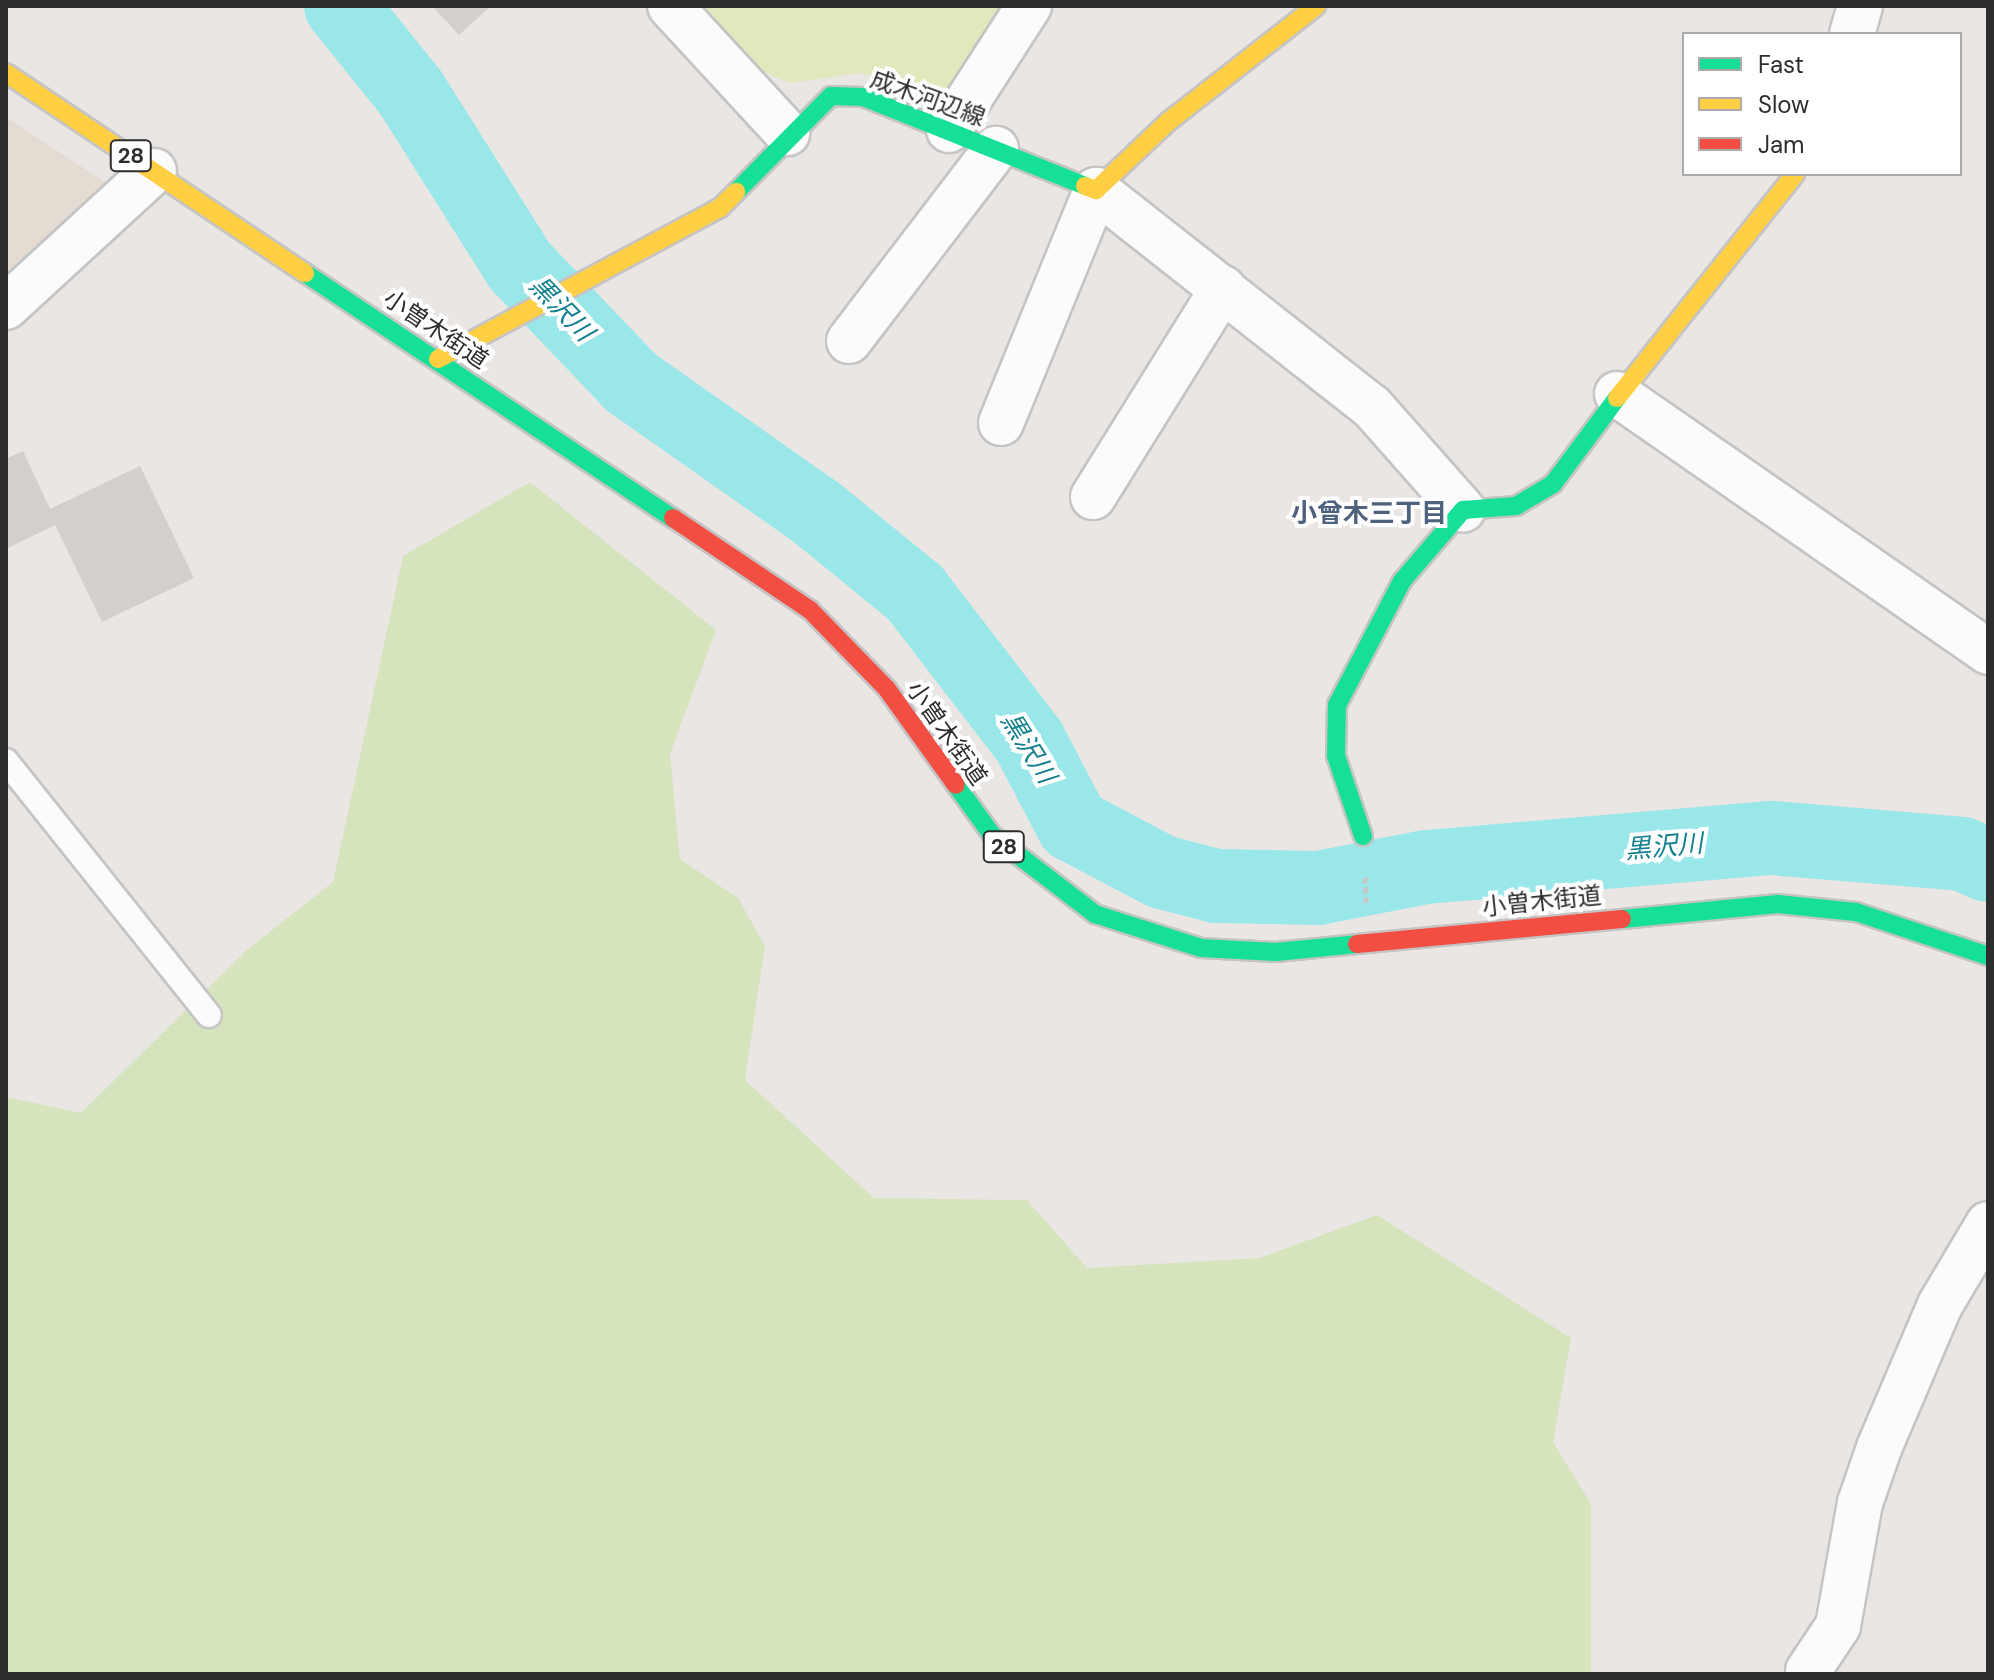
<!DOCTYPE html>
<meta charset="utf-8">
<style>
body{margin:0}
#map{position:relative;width:1994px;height:1680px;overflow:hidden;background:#eae6e4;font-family:"DM Sans","Noto Sans JP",sans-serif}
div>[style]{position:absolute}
.education>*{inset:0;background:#e4dbd2}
.green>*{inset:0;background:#d6e4be}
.pitch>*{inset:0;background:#e1e8bc}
.river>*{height:74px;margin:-37px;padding:0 37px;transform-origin:37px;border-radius:37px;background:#9ae7ea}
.building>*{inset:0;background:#d2cfcd}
.path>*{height:5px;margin-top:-2.5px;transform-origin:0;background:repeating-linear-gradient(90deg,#c7c7c7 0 6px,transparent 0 10px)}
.roads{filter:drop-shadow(2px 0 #c5c4c4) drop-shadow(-2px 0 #c5c4c4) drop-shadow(0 2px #c5c4c4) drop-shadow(0 -2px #c5c4c4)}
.lane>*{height:24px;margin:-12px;padding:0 12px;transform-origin:12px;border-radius:12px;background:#fcfbfb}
.street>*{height:44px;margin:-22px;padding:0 22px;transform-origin:22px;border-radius:22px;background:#fcfbfb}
.fast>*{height:18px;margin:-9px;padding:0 9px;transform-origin:9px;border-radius:9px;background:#16e098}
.slow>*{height:18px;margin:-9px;padding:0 9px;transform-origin:9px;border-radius:9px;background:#ffcf43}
.jam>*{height:18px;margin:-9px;padding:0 9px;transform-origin:9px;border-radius:9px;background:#f24e42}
span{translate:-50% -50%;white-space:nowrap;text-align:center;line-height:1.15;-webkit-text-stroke:8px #fff;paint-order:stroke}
.shield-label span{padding:2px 6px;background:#fff;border:2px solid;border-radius:6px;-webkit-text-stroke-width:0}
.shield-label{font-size:22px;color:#2d2d2d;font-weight:700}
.street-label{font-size:24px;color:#2d2d2d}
.water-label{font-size:26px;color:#12808e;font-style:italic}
.neighbourhood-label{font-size:26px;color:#4e617d;font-weight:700}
.frame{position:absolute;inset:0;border:8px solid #2d2d2d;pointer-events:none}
.legend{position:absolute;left:1682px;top:32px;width:280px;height:144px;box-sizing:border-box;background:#fff;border:2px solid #ababab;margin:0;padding:10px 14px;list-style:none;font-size:24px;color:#2d2d2d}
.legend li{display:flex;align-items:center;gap:16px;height:40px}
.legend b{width:40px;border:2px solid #ababab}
</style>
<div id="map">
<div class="education">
<i style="clip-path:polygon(6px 117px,114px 188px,6px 284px)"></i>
</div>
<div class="green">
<i style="clip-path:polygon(530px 482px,716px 630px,670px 754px,680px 859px,738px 898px,765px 946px,745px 1080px,874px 1198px,1027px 1200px,1087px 1268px,1259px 1258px,1377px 1215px,1571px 1338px,1553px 1442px,1591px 1504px,1591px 1674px,6px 1674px,6px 1097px,81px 1113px,248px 949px,333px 882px,403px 556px)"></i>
</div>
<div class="pitch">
<i style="clip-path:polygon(693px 6px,1013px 6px,951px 103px,861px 73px,790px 83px,757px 69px)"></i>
</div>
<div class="river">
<i style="left:341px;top:6px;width:112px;rotate:51.2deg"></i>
<i style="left:411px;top:93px;width:204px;rotate:57.8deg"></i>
<i style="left:520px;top:266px;width:162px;rotate:46.3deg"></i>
<i style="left:632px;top:383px;width:226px;rotate:35.1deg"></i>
<i style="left:817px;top:513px;width:127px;rotate:39.2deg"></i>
<i style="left:915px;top:593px;width:187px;rotate:52.4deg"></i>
<i style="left:1029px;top:741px;width:95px;rotate:62.4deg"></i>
<i style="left:1073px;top:825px;width:101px;rotate:27.8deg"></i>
<i style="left:1162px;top:872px;width:56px;rotate:14.5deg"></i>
<i style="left:1216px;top:886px;width:102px;rotate:1.1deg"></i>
<i style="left:1318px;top:888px;width:110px;rotate:-11deg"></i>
<i style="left:1426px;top:867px;width:347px;rotate:-4.8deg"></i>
<i style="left:1772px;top:838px;width:191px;rotate:4.8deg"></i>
<i style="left:1962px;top:854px;width:28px;rotate:23deg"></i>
</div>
<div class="building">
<i style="clip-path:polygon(432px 6px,491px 6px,459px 35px)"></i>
<i style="clip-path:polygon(23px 451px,50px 509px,140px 466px,194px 578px,102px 622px,55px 525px,6px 549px,6px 459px)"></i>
</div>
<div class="path">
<i style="left:1365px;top:877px;width:26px;rotate:88deg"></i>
</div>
<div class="roads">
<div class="lane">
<i style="left:6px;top:761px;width:325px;rotate:51.4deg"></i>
</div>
<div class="street">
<i style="left:670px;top:6px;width:173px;rotate:47.3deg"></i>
<i style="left:1852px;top:34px;width:29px;rotate:-74deg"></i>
<i style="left:949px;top:130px;width:148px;rotate:-57.2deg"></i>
<i style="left:6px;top:307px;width:201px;rotate:-42.6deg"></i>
<i style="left:849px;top:341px;width:242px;rotate:-52.6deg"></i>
<i style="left:1617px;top:394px;width:452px;rotate:34.8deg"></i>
<i style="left:1001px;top:423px;width:252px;rotate:-67.8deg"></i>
<i style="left:1096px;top:190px;width:351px;rotate:38.2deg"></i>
<i style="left:1372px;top:407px;width:137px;rotate:48.5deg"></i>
<i style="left:1093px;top:497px;width:246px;rotate:-58.1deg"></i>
<i style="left:1808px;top:1671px;width:54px;rotate:-56.3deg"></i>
<i style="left:1838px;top:1626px;width:125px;rotate:-79.9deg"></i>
<i style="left:1860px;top:1503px;width:58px;rotate:-70.9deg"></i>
<i style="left:1879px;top:1448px;width:155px;rotate:-66.9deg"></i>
<i style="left:1940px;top:1305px;width:94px;rotate:-59.3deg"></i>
</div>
<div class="fast">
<i style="left:736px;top:192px;width:135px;rotate:-45.3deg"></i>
<i style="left:831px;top:96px;width:32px;rotate:2deg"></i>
<i style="left:863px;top:97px;width:239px;rotate:21.8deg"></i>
<i style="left:305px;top:273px;width:442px;rotate:33.7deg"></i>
<i style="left:956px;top:785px;width:62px;rotate:54.2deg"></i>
<i style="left:992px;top:835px;width:130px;rotate:37.5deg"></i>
<i style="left:1095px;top:914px;width:111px;rotate:17.8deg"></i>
<i style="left:1201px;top:948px;width:75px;rotate:3.1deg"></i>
<i style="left:1276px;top:952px;width:81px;rotate:-5.6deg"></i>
<i style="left:1363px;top:836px;width:84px;rotate:-108.6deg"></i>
<i style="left:1336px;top:756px;width:51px;rotate:-88.9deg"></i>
<i style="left:1337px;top:705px;width:140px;rotate:-62.3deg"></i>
<i style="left:1402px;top:581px;width:94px;rotate:-49.3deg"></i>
<i style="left:1463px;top:510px;width:53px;rotate:-4.3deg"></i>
<i style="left:1516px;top:506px;width:43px;rotate:-30.7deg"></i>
<i style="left:1553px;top:484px;width:107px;rotate:-53.3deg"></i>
<i style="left:1622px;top:919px;width:157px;rotate:-5.5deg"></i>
<i style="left:1778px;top:904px;width:78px;rotate:5.9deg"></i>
<i style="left:1856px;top:912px;width:139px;rotate:18.4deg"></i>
</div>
<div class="slow">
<i style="left:6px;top:73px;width:360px;rotate:33.8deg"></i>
<i style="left:1085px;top:186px;width:12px;rotate:20deg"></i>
<i style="left:1096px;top:190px;width:100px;rotate:-43.4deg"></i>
<i style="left:1169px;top:121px;width:187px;rotate:-38deg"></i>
<i style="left:438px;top:359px;width:320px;rotate:-28.2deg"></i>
<i style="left:720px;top:208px;width:23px;rotate:-45deg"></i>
<i style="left:1617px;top:398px;width:286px;rotate:-51.5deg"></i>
</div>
<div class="jam">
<i style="left:673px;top:518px;width:165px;rotate:33.9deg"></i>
<i style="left:810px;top:610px;width:110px;rotate:45.7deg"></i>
<i style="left:887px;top:689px;width:118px;rotate:54.3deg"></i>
<i style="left:1357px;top:944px;width:266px;rotate:-5.4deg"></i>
</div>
</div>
<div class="shield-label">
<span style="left:131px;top:156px">28</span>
<span style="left:1004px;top:847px">28</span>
</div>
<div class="street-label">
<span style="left:928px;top:98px;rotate:20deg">成木河辺線</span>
<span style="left:436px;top:329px;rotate:34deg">小曽木街道</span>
<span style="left:947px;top:733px;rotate:55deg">小曽木街道</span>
<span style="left:1542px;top:901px;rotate:-6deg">小曽木街道</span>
</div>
<div class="water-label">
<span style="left:561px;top:309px;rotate:46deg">黒沢川</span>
<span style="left:1028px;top:748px;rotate:58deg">黒沢川</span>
<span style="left:1664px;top:847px;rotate:-5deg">黒沢川</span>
</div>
<div class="neighbourhood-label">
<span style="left:1369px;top:514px">小曾木三丁目</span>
</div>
<div class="frame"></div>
<ul class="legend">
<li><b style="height:10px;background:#16e098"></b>Fast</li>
<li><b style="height:10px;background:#ffcf43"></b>Slow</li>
<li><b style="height:10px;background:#f24e42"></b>Jam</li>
</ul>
</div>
